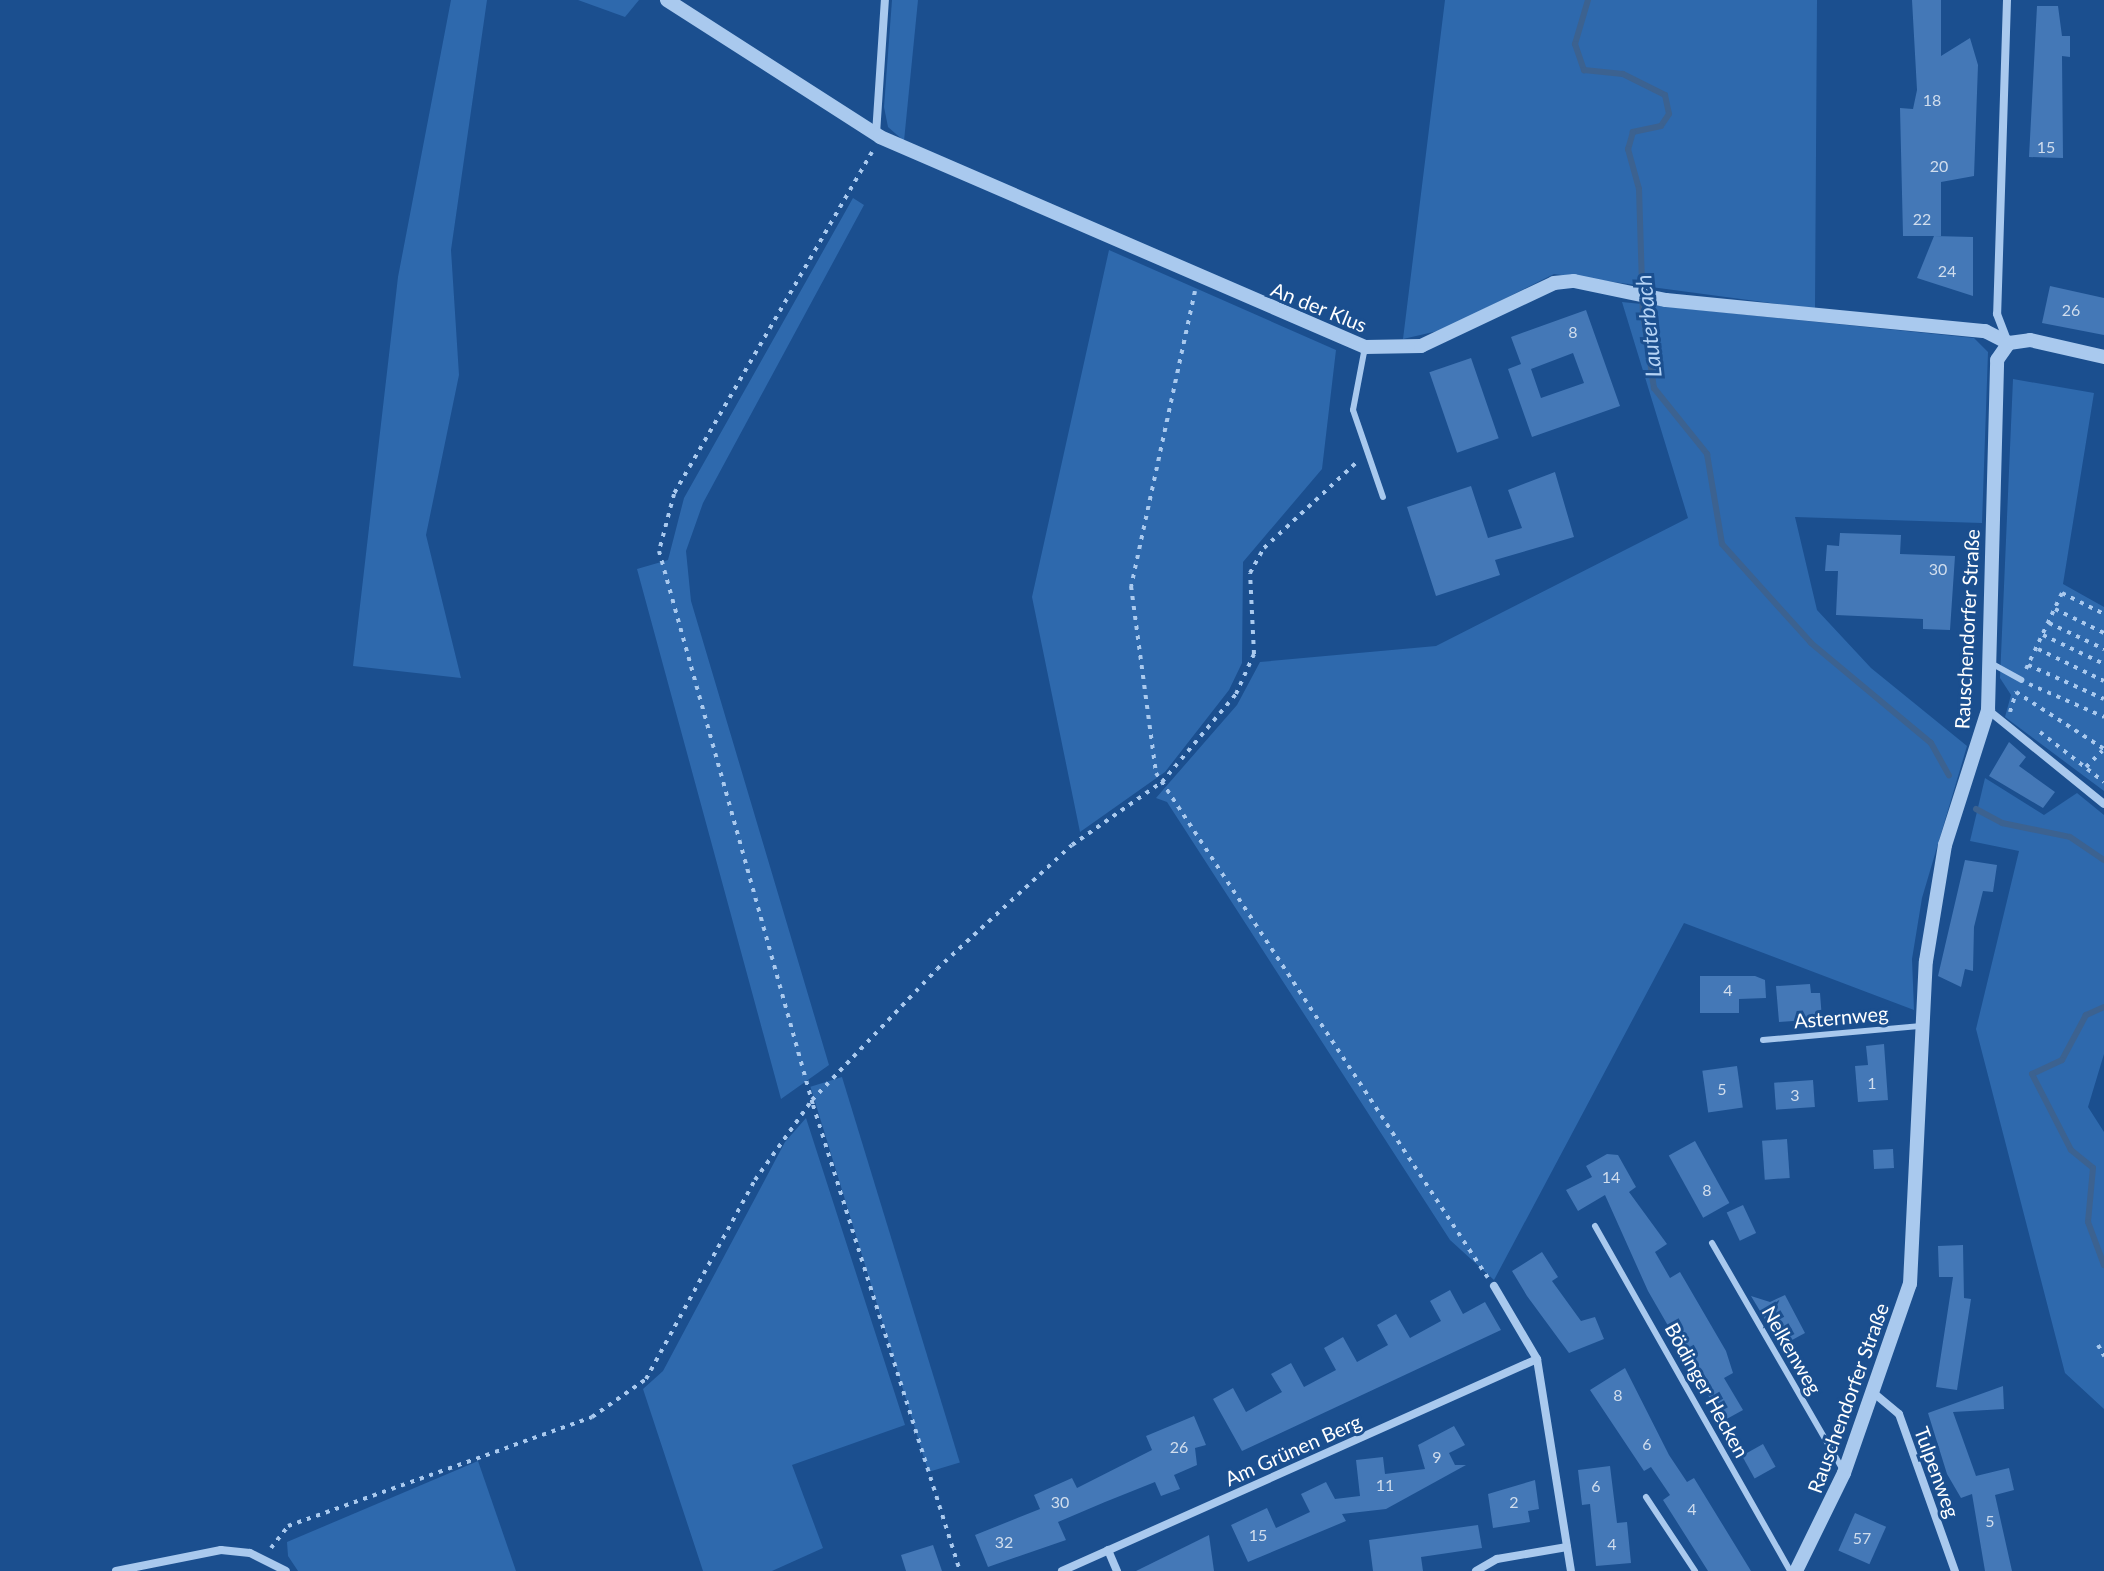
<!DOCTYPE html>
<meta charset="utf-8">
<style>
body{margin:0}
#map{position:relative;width:2104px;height:1571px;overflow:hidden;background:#1b4f8f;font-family:Lato,sans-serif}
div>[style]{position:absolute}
.green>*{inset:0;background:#2e69ad;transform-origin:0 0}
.stream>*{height:6px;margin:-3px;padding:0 3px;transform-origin:3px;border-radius:3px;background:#3c6290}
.building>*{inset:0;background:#4478b7;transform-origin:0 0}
.path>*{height:4px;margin-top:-2px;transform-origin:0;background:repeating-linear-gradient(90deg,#a9c9ee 0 4px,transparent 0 10px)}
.service>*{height:6px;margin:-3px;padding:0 3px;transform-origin:3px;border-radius:3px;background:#a9c9ee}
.minor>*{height:8px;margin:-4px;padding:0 4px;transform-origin:4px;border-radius:4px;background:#a9c9ee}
.tertiary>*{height:14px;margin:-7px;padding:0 7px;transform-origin:7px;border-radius:7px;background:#a9c9ee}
span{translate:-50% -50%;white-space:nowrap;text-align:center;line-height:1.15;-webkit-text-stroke:6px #1b4f8f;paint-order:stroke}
.number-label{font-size:16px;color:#d0dded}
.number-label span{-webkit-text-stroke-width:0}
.street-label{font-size:20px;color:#fff}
.water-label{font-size:22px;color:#b5d3f5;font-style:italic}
</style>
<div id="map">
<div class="green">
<i style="clip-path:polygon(451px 0,487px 0,451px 250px,459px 375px,426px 535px,461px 678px,353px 666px,398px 277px)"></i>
<i style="clip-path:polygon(578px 0,639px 0,625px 17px)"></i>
<i style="clip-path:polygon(892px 0,918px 0,904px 141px,888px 127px,884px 107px)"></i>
<i style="clip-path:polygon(1445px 0,1817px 0,1815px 309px,1554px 274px,1442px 330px,1403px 339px)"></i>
<i style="clip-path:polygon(853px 198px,864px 205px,703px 503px,686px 551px,691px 601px,829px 1065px,781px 1099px,637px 569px,668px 560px,684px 498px)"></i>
<i style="clip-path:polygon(1109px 250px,1336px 350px,1322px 469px,1243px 562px,1242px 663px,1229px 690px,1165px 772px,1080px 832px,1032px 597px)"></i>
<i style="clip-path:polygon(1622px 302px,1974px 338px,1988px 352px,1982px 523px,1795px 517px,1817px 610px,1871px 668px,1967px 746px,1922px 898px,1912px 959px,1914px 1010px,1684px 923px,1494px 1280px,1450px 1240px,1167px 802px,1156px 798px,1237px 705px,1260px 662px,1436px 646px,1688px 518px)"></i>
<i style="clip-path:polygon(2013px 379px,2094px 393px,2063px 584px,2104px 607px,2104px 791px,2005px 717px,2011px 695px,2000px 678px)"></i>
<i style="clip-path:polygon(1985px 778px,2044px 815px,2077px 793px,2104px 815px,2104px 1054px,2088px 1107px,2104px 1132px,2104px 1409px,2065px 1373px,1976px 1029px,2019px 851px,1970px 841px)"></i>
<i style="left:842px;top:1077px;width:403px;height:33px;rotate:73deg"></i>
<i style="clip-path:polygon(806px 1118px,905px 1425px,792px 1465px,823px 1548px,772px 1571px,703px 1571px,643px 1389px,663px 1371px,785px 1142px)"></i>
<i style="clip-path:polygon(478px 1461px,516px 1571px,298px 1571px,288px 1556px,287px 1542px)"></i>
</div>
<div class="stream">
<i style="left:1588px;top:0;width:46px;rotate:106.5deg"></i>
<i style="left:1575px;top:44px;width:28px;rotate:71deg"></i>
<i style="left:1584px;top:70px;width:39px;rotate:6deg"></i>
<i style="left:1623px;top:74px;width:47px;rotate:26.6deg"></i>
<i style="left:1665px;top:95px;width:19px;rotate:78deg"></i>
<i style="left:1669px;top:114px;width:14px;rotate:124deg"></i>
<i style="left:1661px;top:126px;width:29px;rotate:168deg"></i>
<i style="left:1633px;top:132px;width:18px;rotate:106deg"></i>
<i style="left:1628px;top:149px;width:41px;rotate:74.6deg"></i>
<i style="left:1639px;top:189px;width:124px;rotate:88.2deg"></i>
<i style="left:1643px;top:313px;width:76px;rotate:81.7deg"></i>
<i style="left:1654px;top:388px;width:85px;rotate:51.2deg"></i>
<i style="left:1707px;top:454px;width:91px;rotate:80.5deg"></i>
<i style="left:1722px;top:544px;width:133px;rotate:48deg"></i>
<i style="left:1811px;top:643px;width:156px;rotate:39.8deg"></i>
<i style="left:1931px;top:743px;width:37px;rotate:61deg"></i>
<i style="left:1976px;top:809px;width:30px;rotate:28deg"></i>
<i style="left:2002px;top:823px;width:69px;rotate:11.6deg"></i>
<i style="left:2070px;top:837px;width:41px;rotate:34.1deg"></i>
<i style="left:2104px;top:1007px;width:20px;rotate:156deg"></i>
<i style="left:2086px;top:1015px;width:51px;rotate:118.1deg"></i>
<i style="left:2062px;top:1060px;width:33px;rotate:155deg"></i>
<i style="left:2032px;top:1074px;width:85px;rotate:62.8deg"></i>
<i style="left:2071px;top:1150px;width:28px;rotate:39deg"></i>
<i style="left:2093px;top:1168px;width:54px;rotate:95.3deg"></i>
<i style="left:2088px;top:1222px;width:46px;rotate:69.6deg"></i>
</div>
<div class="building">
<i style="clip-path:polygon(1912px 0,1941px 0,1941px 56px,1970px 38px,1978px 65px,1974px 176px,1941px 182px,1941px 236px,1903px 236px,1900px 108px,1913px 109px,1917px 90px)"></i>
<i style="clip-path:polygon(2037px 6px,2058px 6px,2062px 36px,2070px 36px,2070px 57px,2062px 56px,2063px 158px,2029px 157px)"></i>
<i style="clip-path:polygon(1934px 236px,1973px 237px,1973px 296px,1917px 278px)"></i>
<i style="clip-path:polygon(2050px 286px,2104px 298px,2104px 335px,2042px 323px)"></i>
<i style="clip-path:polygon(evenodd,1586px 310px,1620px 406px,1532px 437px,1508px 369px,1521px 364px,1511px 337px,1586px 310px,1573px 353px,1584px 383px,1541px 398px,1531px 369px,1573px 353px)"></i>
<i style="left:1471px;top:358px;width:85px;height:44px;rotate:71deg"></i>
<i style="clip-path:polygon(1555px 472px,1574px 537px,1495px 560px,1500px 575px,1436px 596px,1407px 507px,1471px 486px,1488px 538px,1522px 528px,1508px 490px)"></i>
<i style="clip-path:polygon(1840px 533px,1901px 535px,1900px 554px,1955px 556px,1950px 630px,1923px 629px,1923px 619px,1836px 615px,1838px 571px,1825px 571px,1827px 545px,1839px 546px)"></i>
<i style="clip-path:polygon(2009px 742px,2026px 757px,2019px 766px,2055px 792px,2043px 808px,1989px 776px)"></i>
<i style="clip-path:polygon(1965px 860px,1997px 865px,1993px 892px,1983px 891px,1974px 927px,1973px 971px,1965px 969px,1961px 987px,1938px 976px)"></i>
<i style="clip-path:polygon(1700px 976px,1755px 976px,1765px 980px,1766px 998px,1739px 999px,1739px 1013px,1700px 1013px)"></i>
<i style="clip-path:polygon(1810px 984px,1811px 993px,1820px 993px,1822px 1019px,1779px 1022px,1776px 986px)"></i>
<i style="clip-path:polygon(1884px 1044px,1888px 1100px,1858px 1102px,1855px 1066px,1868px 1065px,1866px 1046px)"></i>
<i style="left:1737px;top:1066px;width:42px;height:35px;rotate:82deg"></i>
<i style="left:1813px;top:1080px;width:27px;height:39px;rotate:86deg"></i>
<i style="left:1787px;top:1139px;width:39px;height:25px;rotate:86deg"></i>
<i style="left:1695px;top:1141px;width:71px;height:30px;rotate:61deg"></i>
<i style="left:1893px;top:1149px;width:19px;height:20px;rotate:87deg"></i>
<i style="clip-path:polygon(1607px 1154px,1618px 1155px,1636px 1187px,1629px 1192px,1667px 1244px,1655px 1252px,1670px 1278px,1680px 1272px,1726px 1351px,1733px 1373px,1724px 1378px,1743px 1410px,1723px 1421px,1648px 1291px,1605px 1195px,1578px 1211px,1566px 1190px,1592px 1177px,1586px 1166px)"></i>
<i style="left:1743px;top:1205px;width:31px;height:18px;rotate:65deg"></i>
<i style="clip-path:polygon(1963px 1245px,1964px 1298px,1971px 1299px,1957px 1390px,1936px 1387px,1953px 1277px,1939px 1277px,1938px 1246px)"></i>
<i style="clip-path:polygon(1542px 1252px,1558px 1277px,1552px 1281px,1581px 1321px,1595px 1317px,1604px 1339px,1569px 1353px,1527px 1296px,1512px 1271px)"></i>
<i style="clip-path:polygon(1450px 1290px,1463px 1314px,1485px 1302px,1501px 1330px,1242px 1451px,1213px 1399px,1233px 1388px,1246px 1412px,1282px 1392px,1271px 1374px,1291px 1363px,1304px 1387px,1336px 1370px,1324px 1348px,1343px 1337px,1357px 1362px,1388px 1345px,1377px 1325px,1396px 1314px,1410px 1338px,1441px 1321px,1430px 1301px)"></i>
<i style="clip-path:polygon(1785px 1295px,1805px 1333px,1781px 1346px,1751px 1296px,1770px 1302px)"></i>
<i style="clip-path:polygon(1625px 1368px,1669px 1455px,1687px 1482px,1694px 1478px,1751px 1571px,1708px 1571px,1663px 1500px,1670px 1495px,1651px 1467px,1644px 1471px,1590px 1390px)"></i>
<i style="clip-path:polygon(2003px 1386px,2004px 1409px,1953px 1412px,1976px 1476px,2009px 1468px,2014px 1490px,1995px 1495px,2012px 1571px,1985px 1571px,1972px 1494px,1961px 1498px,1947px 1474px,1928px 1413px)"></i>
<i style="clip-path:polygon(1194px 1416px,1206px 1445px,1195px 1448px,1197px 1465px,1174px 1475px,1180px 1489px,1161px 1496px,1155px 1482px,1105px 1502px,1058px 1522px,1066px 1540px,988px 1567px,975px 1535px,1040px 1509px,1034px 1495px,1072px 1478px,1077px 1488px,1152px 1450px,1146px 1436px)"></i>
<i style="clip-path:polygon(1454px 1426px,1465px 1445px,1449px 1453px,1455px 1465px,1466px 1465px,1386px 1509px,1342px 1514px,1346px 1521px,1248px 1562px,1231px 1525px,1267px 1508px,1276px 1528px,1310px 1512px,1301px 1494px,1326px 1482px,1335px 1499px,1360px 1496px,1356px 1460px,1383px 1457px,1385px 1474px,1425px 1469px,1418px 1445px)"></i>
<i style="left:1763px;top:1444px;width:26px;height:24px;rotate:61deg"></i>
<i style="clip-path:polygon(1610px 1466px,1617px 1523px,1627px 1522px,1631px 1563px,1596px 1566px,1590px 1504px,1582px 1505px,1578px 1470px)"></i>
<i style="clip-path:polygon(1535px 1480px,1539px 1509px,1528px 1511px,1530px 1522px,1493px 1528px,1488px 1494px)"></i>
<i style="left:1855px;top:1513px;width:34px;height:41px;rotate:24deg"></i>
<i style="clip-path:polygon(1478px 1525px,1482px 1548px,1421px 1557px,1423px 1571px,1373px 1571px,1369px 1540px)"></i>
<i style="clip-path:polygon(1209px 1535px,1214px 1571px,1136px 1571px)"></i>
<i style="clip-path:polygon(933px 1545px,942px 1571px,906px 1571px,901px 1555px)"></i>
</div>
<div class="path">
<i style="left:872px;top:152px;width:395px;rotate:120.1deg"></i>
<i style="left:674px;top:494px;width:59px;rotate:104.7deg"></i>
<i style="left:659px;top:551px;width:575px;rotate:74.47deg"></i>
<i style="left:813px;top:1105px;width:489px;rotate:72.5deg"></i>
<i style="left:1195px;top:291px;width:302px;rotate:102.2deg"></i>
<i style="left:1131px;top:586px;width:189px;rotate:82.4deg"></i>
<i style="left:1156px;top:773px;width:604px;rotate:56.68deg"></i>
<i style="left:2055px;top:609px;width:55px;rotate:26.1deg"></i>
<i style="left:2049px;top:623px;width:61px;rotate:25.3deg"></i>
<i style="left:2043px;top:635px;width:68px;rotate:25.4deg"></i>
<i style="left:2038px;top:649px;width:73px;rotate:25.9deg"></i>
<i style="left:2028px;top:665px;width:83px;rotate:24.1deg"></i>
<i style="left:2026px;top:669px;width:84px;rotate:-64.7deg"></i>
<i style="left:2062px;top:593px;width:47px;rotate:26.6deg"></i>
<i style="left:2029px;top:684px;width:82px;rotate:23.7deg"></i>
<i style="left:2016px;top:692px;width:105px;rotate:32.9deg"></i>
<i style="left:2010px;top:712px;width:21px;rotate:-73deg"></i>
<i style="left:2040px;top:732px;width:81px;rotate:38deg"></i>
<i style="left:2086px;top:767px;width:23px;rotate:-45deg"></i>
<i style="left:2098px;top:1345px;width:13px;rotate:61deg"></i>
<i style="left:271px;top:1548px;width:28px;rotate:-52deg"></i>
<i style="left:288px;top:1526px;width:323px;rotate:-19.7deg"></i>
<i style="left:592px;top:1417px;width:66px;rotate:-35.1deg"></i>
<i style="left:646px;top:1379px;width:227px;rotate:-61.3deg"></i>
<i style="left:755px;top:1180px;width:98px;rotate:-54.5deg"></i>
<i style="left:812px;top:1100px;width:181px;rotate:-46.3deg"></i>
<i style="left:937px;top:969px;width:183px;rotate:-42.6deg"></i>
<i style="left:1072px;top:845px;width:110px;rotate:-35deg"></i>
<i style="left:1162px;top:782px;width:115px;rotate:-49.9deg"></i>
<i style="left:1236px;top:694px;width:44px;rotate:-65.8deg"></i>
<i style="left:1254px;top:654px;width:81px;rotate:-92.8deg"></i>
<i style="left:1250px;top:573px;width:29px;rotate:-61deg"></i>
<i style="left:1264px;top:548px;width:127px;rotate:-42.8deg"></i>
</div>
<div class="service">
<i style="left:1365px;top:347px;width:64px;rotate:100.8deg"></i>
<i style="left:1353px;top:410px;width:92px;rotate:71deg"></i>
<i style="left:1989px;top:662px;width:37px;rotate:29deg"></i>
<i style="left:1763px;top:1040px;width:159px;rotate:-5.1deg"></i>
<i style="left:1595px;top:1226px;width:396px;rotate:60.5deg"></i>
<i style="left:1712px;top:1243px;width:262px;rotate:60deg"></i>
<i style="left:1646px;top:1497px;width:89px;rotate:56.5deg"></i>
</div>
<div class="minor">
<i style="left:2007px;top:0;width:314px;rotate:91.8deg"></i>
<i style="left:1997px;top:314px;width:30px;rotate:69deg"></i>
<i style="left:876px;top:134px;width:134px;rotate:-86.2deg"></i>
<i style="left:1988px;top:710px;width:149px;rotate:39deg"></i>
<i style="left:1494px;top:1286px;width:85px;rotate:59.5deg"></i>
<i style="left:1875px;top:1394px;width:31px;rotate:40deg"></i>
<i style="left:1899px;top:1414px;width:167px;rotate:70.4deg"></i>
<i style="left:1108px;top:1550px;width:23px;rotate:67deg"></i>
<i style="left:116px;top:1571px;width:107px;rotate:-11.3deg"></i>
<i style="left:221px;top:1550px;width:29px;rotate:6deg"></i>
<i style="left:250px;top:1553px;width:40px;rotate:26.6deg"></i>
<i style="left:1062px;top:1571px;width:520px;rotate:-24.05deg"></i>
<i style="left:1537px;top:1359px;width:215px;rotate:80.9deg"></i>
<i style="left:1476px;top:1571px;width:24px;rotate:-30deg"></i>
<i style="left:1497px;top:1559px;width:71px;rotate:-9.7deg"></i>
</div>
<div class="tertiary">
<i style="left:667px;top:0;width:253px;rotate:32.7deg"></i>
<i style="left:880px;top:137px;width:529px;rotate:23.41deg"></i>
<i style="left:1365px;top:347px;width:56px;rotate:-1deg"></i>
<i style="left:1421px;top:346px;width:147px;rotate:-25.3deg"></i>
<i style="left:1554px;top:283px;width:20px;rotate:-6deg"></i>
<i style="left:1574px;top:281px;width:94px;rotate:11.7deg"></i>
<i style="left:1666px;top:300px;width:321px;rotate:5.6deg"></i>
<i style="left:1985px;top:331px;width:27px;rotate:27deg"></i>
<i style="left:2009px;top:343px;width:21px;rotate:-8deg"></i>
<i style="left:2030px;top:340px;width:76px;rotate:12.9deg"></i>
<i style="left:1796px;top:1571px;width:109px;rotate:-63.9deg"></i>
<i style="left:1844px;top:1473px;width:200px;rotate:-70.8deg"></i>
<i style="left:1910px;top:1284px;width:323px;rotate:-87.2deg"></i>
<i style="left:1926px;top:961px;width:118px;rotate:-80.7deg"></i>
<i style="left:1945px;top:845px;width:142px;rotate:-72.3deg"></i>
<i style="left:1988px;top:710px;width:350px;rotate:-88.5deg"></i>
<i style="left:1997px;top:360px;width:21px;rotate:-55deg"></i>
</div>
<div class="number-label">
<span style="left:1932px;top:100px">18</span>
<span style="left:2046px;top:147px">15</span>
<span style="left:1939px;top:166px">20</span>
<span style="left:1922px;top:219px">22</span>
<span style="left:1947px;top:271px">24</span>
<span style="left:2071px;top:310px">26</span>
<span style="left:1573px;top:332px">8</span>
<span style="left:1938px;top:569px">30</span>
<span style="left:1728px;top:990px">4</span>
<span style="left:1872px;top:1083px">1</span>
<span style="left:1722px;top:1089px">5</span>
<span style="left:1795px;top:1095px">3</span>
<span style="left:1611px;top:1177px">14</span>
<span style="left:1707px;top:1190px">8</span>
<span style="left:1618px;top:1395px">8</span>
<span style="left:1647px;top:1444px">6</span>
<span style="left:1179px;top:1447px">26</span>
<span style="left:1437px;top:1457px">9</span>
<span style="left:1385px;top:1485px">11</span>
<span style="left:1596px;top:1486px">6</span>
<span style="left:1060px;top:1502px">30</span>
<span style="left:1514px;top:1502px">2</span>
<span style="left:1692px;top:1509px">4</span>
<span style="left:1990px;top:1521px">5</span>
<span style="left:1258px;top:1535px">15</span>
<span style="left:1862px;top:1538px">57</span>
<span style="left:1004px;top:1542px">32</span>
<span style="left:1612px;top:1544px">4</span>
</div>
<div class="street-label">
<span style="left:1319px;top:307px;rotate:22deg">An der Klus</span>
<span style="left:1967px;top:629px;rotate:-87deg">Rauschendorfer Straße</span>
<span style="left:1841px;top:1017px;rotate:-5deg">Asternweg</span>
<span style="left:1792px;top:1350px;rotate:60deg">Nelkenweg</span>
<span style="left:1707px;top:1390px;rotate:61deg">Bödinger Hecken</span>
<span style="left:1848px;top:1398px;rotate:-70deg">Rauschendorfer Straße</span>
<span style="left:1293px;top:1450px;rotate:-24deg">Am Grünen Berg</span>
<span style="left:1937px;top:1472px;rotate:70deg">Tulpenweg</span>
</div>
<div class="water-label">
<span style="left:1648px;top:326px;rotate:-96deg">Lauterbach</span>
</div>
</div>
